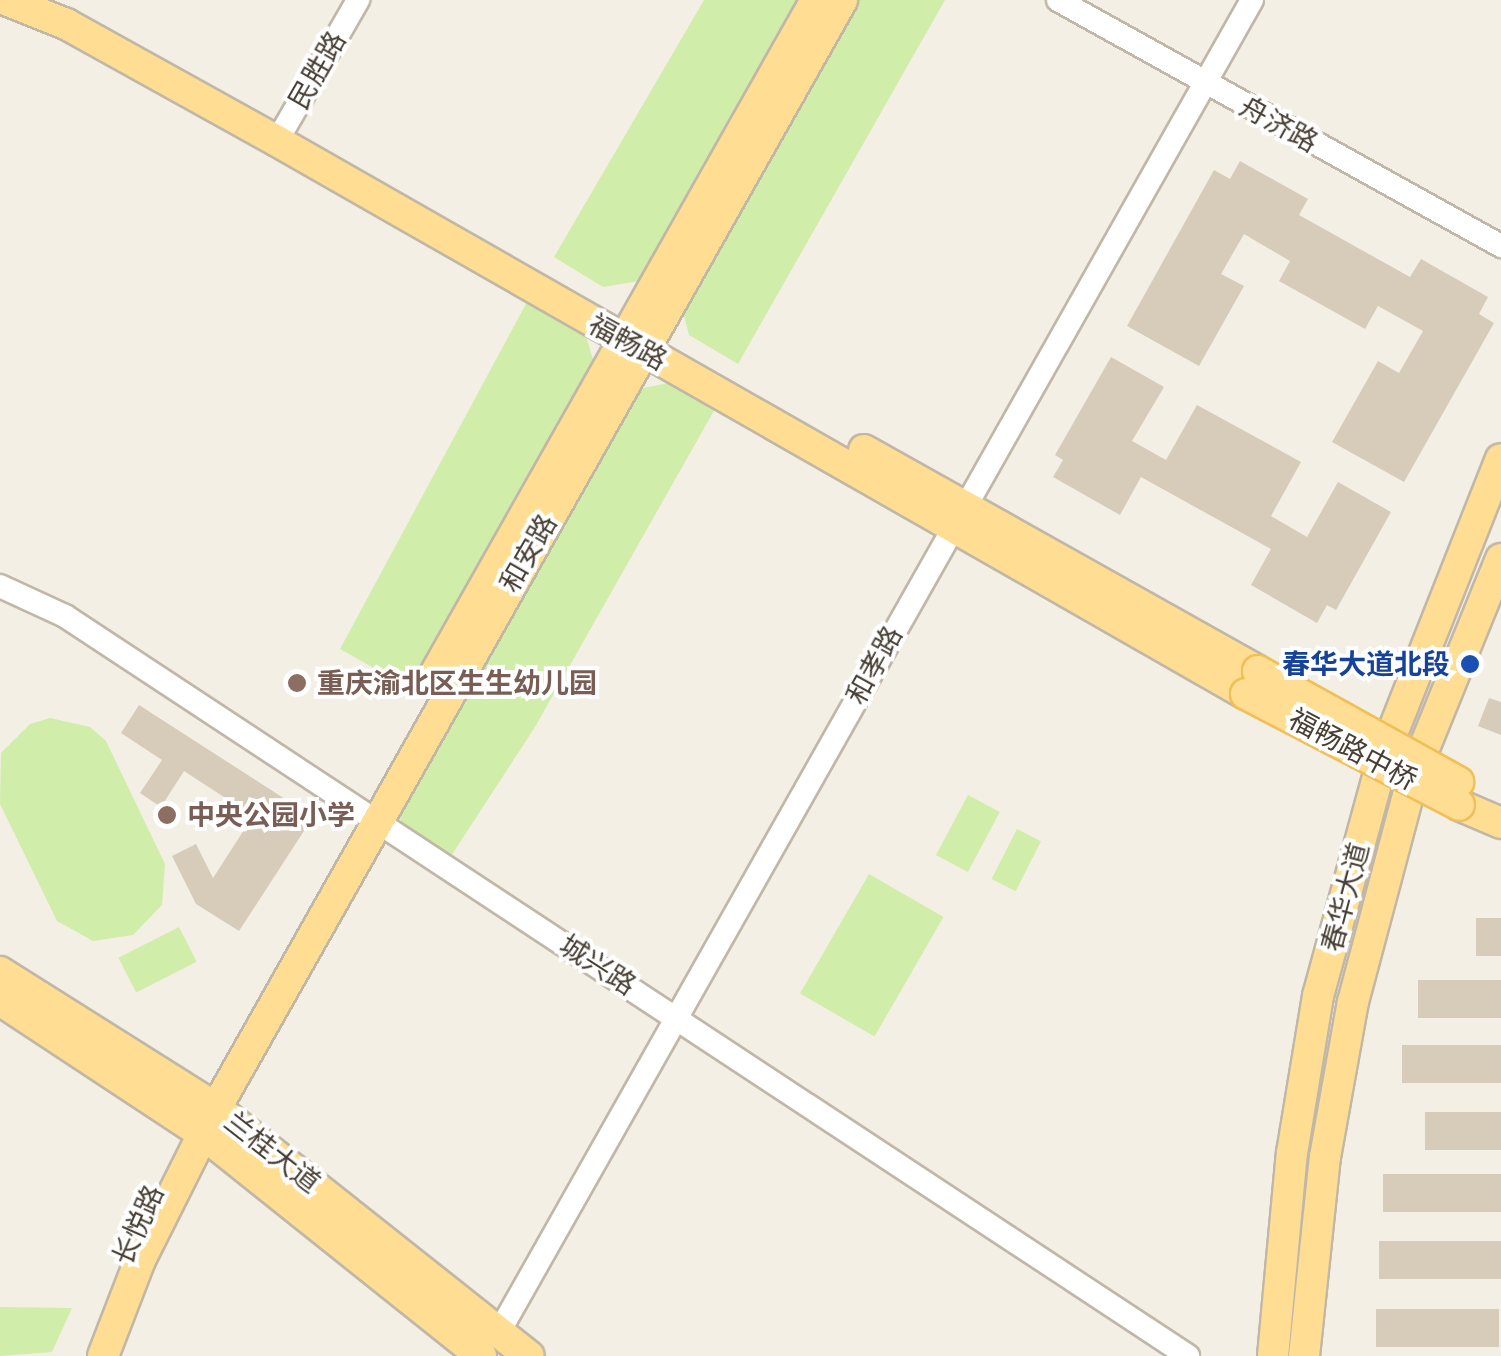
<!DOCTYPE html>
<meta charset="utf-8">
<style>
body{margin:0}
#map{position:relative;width:1501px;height:1356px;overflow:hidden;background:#f4efe5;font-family:"Archivo Narrow","Noto Sans SC",sans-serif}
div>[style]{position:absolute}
.green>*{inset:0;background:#d0eda9;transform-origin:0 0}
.building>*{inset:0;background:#d7cbb9;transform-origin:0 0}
.roads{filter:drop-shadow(2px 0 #c1b7a7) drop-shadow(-2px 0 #c1b7a7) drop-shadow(0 2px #c1b7a7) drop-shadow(0 -2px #c1b7a7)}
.minor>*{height:22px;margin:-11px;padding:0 11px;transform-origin:11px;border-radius:11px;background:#fff}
.major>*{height:30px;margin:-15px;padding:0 15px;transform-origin:15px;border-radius:15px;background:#ffde93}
.bridges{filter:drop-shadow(2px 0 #f1bf57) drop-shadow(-2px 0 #f1bf57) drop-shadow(0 2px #f1bf57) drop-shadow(0 -2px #f1bf57)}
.major-bridge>*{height:30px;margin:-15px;padding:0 15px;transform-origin:15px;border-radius:15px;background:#ffde93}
.dots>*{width:28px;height:28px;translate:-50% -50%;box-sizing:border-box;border:5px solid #fff;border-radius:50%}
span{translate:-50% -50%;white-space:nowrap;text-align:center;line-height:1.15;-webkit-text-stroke:8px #fff;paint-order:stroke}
.street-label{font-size:28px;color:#483f34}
.transit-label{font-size:28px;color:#164399;font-weight:700}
.right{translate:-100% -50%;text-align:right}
.education-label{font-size:28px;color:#785e54;font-weight:700}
.left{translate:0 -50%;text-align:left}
</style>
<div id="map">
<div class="green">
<i style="clip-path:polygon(704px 0,807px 0,639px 281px,603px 287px,554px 257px)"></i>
<i style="clip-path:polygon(852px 0,945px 0,738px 364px,689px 335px,680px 301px)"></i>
<i style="clip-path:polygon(527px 302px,586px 336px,595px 366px,415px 691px,340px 649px)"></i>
<i style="clip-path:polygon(669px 383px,715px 409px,535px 727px,451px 856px,401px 822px,397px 800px,633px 390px)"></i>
<i style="clip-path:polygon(50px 718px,90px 727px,106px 741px,165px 864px,162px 905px,133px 935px,93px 941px,57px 921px,0 804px,1px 753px,30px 724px)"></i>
<i style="left:968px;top:795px;width:36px;height:68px;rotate:28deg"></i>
<i style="left:1017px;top:829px;width:27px;height:56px;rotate:27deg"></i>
<i style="left:869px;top:874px;width:86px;height:138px;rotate:30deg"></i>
<i style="left:179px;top:927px;width:39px;height:68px;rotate:63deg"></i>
<i style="clip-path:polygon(0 1307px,72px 1308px,52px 1352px,0 1356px)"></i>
</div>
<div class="building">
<i style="clip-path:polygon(1240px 161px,1308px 199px,1299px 215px,1410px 277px,1421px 259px,1488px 297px,1479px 314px,1494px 323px,1404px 482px,1332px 442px,1378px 361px,1399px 373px,1423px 331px,1378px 306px,1365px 329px,1279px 281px,1290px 261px,1244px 234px,1221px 274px,1244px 286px,1199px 366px,1127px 326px,1214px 170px,1230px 179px)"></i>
<i style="clip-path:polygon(1111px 357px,1164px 387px,1132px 441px,1166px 460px,1197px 405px,1301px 462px,1271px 516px,1307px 537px,1338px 482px,1391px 512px,1336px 610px,1327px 605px,1317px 623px,1251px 585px,1271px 549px,1141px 477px,1120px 515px,1053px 477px,1063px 460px,1055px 455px)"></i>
<i style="clip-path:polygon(1489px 698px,1501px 702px,1501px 735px,1478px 726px)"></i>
<i style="clip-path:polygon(139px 705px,313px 817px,239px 931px,196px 904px,172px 856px,196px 844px,213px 878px,253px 816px,184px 771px,161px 807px,140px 793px,162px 760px,121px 733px)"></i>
<i style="left:1476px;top:918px;width:25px;height:38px"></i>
<i style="left:1418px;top:980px;width:83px;height:38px"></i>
<i style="left:1501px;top:1045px;width:38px;height:99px;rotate:90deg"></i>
<i style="left:1501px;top:1112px;width:38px;height:76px;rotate:90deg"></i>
<i style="left:1501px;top:1174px;width:38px;height:118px;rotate:90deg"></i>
<i style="left:1501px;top:1241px;width:38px;height:122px;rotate:90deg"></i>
<i style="left:1376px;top:1309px;width:123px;height:38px"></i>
</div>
<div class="roads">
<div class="minor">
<i style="left:1058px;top:0;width:507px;rotate:29.04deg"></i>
<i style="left:277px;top:141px;width:163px;rotate:-60.1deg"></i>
<i style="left:0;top:586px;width:72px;rotate:24.8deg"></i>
<i style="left:65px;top:616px;width:1345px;rotate:33.38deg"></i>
<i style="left:499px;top:1332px;width:1530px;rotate:-60.52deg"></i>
</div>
<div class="major">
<i style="left:6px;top:0;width:65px;rotate:21.8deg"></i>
<i style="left:66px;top:24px;width:241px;rotate:29deg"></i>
<i style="left:277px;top:141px;width:1116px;rotate:29.71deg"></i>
<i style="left:864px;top:450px;width:452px;rotate:29.3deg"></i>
<i style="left:435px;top:674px;width:774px;rotate:-60.52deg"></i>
<i style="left:1459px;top:805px;width:46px;rotate:23.2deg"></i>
<i style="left:0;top:972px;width:255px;rotate:32.2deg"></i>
<i style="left:216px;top:1108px;width:399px;rotate:38.4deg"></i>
<i style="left:0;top:1000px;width:242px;rotate:33.4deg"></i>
<i style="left:202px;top:1133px;width:357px;rotate:38.6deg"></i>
<i style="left:103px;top:1356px;width:103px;rotate:-68.9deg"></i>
<i style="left:140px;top:1260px;width:170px;rotate:-63.4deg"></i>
<i style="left:216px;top:1108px;width:1273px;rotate:-60.53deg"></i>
<i style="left:1273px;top:1356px;width:204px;rotate:-84.7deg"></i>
<i style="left:1292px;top:1153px;width:159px;rotate:-80.6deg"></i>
<i style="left:1318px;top:996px;width:251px;rotate:-74.7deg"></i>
<i style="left:1384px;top:754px;width:317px;rotate:-68.4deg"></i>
<i style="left:1304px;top:1356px;width:200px;rotate:-84deg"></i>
<i style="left:1325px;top:1157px;width:158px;rotate:-79.8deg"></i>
<i style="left:1353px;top:1002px;width:237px;rotate:-75.1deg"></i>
<i style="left:1414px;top:773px;width:231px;rotate:-67.9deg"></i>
</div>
</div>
<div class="bridges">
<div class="major-bridge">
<i style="left:1258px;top:671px;width:229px;rotate:29deg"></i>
<i style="left:1246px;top:694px;width:240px;rotate:27.5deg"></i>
</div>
</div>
<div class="dots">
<i style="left:1470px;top:664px;background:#1a4fb4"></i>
<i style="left:297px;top:683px;background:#8d6e63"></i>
<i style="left:167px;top:815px;background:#8d6e63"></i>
</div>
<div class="street-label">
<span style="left:317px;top:70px;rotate:-60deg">民胜路</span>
<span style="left:1279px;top:124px;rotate:29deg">舟济路</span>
<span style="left:628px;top:342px;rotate:29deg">福畅路</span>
<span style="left:528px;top:553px;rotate:-60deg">和安路</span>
<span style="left:874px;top:665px;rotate:-61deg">和孝路</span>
<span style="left:1353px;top:749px;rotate:28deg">福畅路中桥</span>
<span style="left:1345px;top:897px;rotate:-75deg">春华大道</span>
<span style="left:598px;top:965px;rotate:33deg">城兴路</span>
<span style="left:273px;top:1152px;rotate:38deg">兰桂大道</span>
<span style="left:138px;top:1225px;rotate:-66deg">长悦路</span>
</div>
<div class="transit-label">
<span class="right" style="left:1450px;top:664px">春华大道北段</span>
</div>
<div class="education-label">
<span class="left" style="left:317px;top:683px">重庆渝北区生生幼儿园</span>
<span class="left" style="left:187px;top:815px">中央公园小学</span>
</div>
</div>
